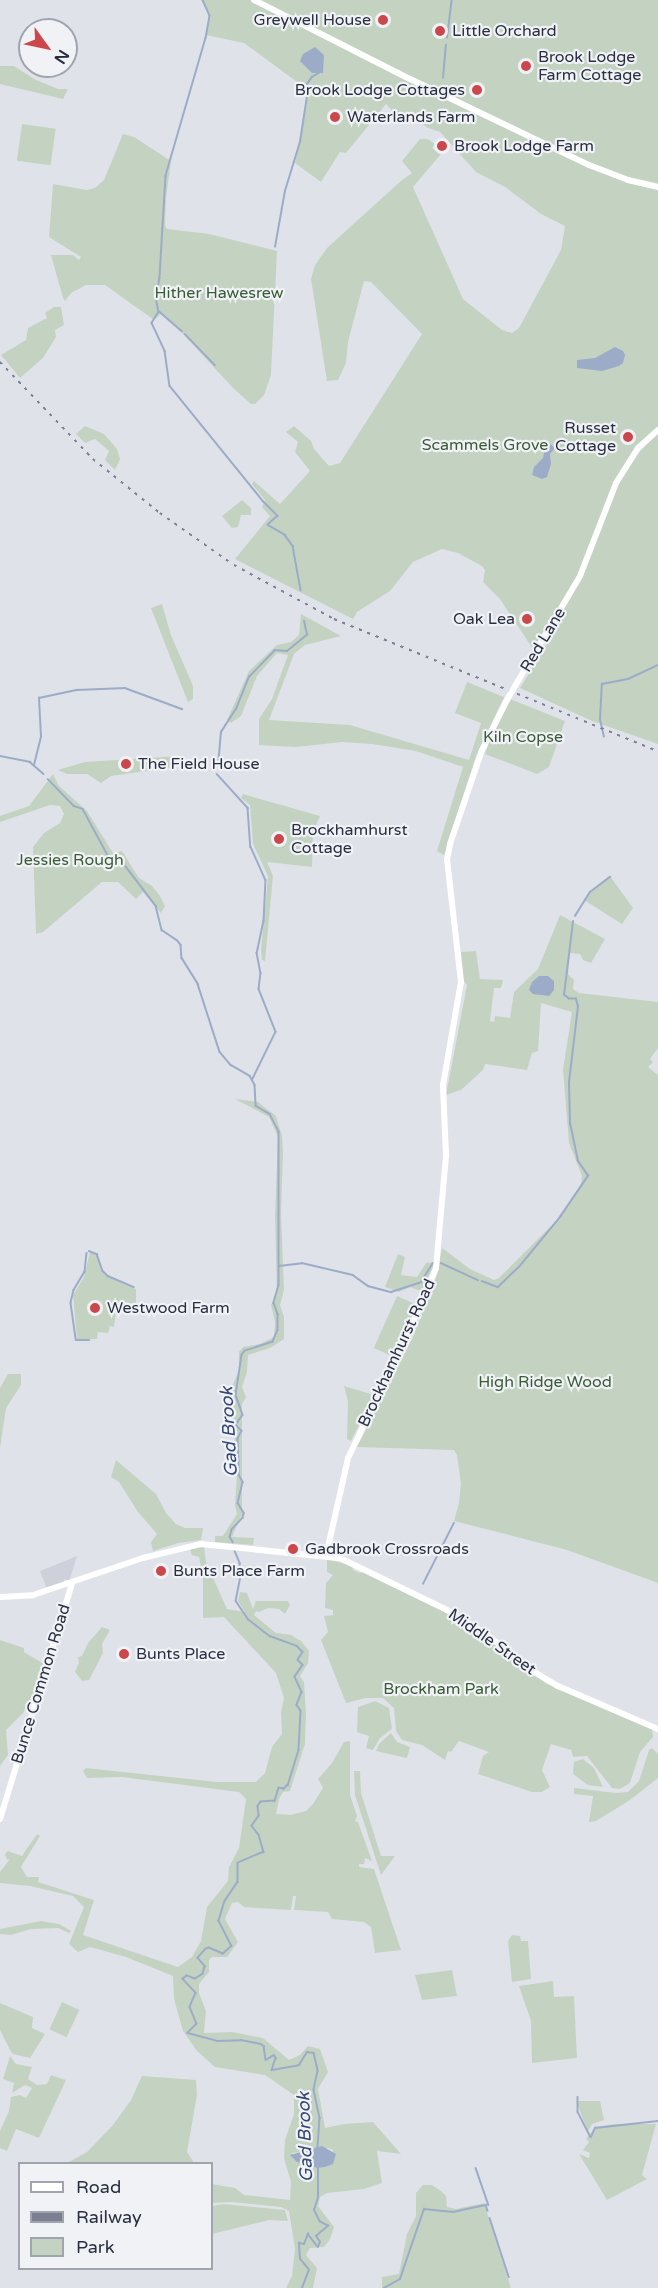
<!DOCTYPE html>
<style>
body{margin:0}
#map{position:relative;width:658px;height:2288px;overflow:hidden;background:#e0e2e9;font-family:"Varela Round",sans-serif}
div>[style]{position:absolute}
.built>*{inset:0;background:#ced1db}
.green>*{inset:0;background:#c4d3c1;transform-origin:0 0}
.water>*{inset:0;background:#9cacc8}
.stream>*{height:1.5px;margin:-0.75px;padding:0 0.75px;transform-origin:0.75px;border-radius:0.75px;background:#9cacc8}
.secondary>*{height:6px;margin:-3px;padding:0 3px;transform-origin:3px;border-radius:3px;background:#fff}
.rail>*{height:1.5px;margin-top:-0.75px;transform-origin:0;background:repeating-linear-gradient(90deg,#7a8092 0 3px,transparent 0 9px)}
.secondary-bridge>*{height:6px;margin:-3px;padding:0 3px;transform-origin:3px;border-radius:3px;background:#fff}
.dots>*{width:16px;height:16px;translate:-50% -50%;box-sizing:border-box;border:3px solid #f0f2f6;border-radius:50%}
span{translate:-50% -50%;white-space:nowrap;text-align:center;line-height:1.15;-webkit-text-stroke:4.5px #f0f2f6;paint-order:stroke}
.poi-label{font-size:16px;color:#292f40}
.right{translate:-100% -50%;text-align:right}
.left{translate:0 -50%;text-align:left}
.park-label{font-size:16px;color:#395b36}
.street-label{font-size:16px;color:#292f40}
.water-label{font-size:18px;color:#344873;font-style:italic}
.legend{position:absolute;left:18px;top:2162px;width:195px;height:108px;box-sizing:border-box;background:#f0f2f6;border:2px solid #a0a4ad;margin:0;padding:8px 10px;list-style:none;font-size:18px;color:#292f40}
.legend li{display:flex;align-items:center;gap:12px;height:30px}
.legend b{width:30px;border:2px solid #a0a4ad}
.north{position:absolute;left:18px;top:18px;width:60px;height:60px;box-sizing:border-box;background:#f0f2f6;border:2px solid #a0a4ad;border-radius:50%;rotate:123deg;font-size:16px;font-weight:700;line-height:24px;text-align:center;color:#292f40}
.north::after{content:'';display:block;margin:auto;width:21px;height:27px;background:#cc474b;clip-path:polygon(50% 0,100% 100%,50% 72%,0 100%)}
</style>
<div id="map">
<div class="built">
<i style="clip-path:polygon(77px 1556px,69px 1582px,65px 1579px,62px 1584px,47px 1589px,40px 1571px)"></i>
</div>
<div class="green">
<i style="clip-path:polygon(201px 0,658px 0,658px 427px,632px 452px,636px 455px,658px 433px,658px 744px,592px 721px,520px 688px,556px 629px,548px 624px,533px 649px,500px 599px,483px 582px,485px 570px,482px 566px,458px 553px,442px 549px,413px 562px,390px 591px,357px 612px,353px 619px,235px 559px,270px 516px,262px 507px,265px 500px,252px 484px,254px 481px,280px 504px,310px 471px,295px 452px,298px 442px,286px 432px,294px 426px,311px 441px,314px 449px,329px 466px,340px 463px,422px 334px,371px 282px,364px 281px,348px 342px,346px 363px,338px 380px,327px 381px,311px 279px,315px 265px,327px 248px,402px 180px,412px 173px,402px 161px,420px 139px,428px 139px,435px 144px,432px 148px,441px 154px,413px 187px,463px 299px,502px 330px,512px 333px,519px 328px,561px 250px,565px 226px,541px 214px,505px 187px,476px 172px,440px 132px,428px 128px,414px 118px,403px 122px,386px 104px,346px 153px,340px 152px,321px 182px,295px 163px,308px 90px,244px 43px,206px 35px,209px 16px)"></i>
<i style="clip-path:polygon(0 66px,14px 66px,36px 80px,58px 89px,68px 89px,63px 99px,0 84px)"></i>
<i style="left:22px;top:124px;width:34px;height:37px;rotate:8deg"></i>
<i style="clip-path:polygon(123px 134px,134px 137px,171px 161px,166px 198px,165px 225px,167px 229px,209px 234px,277px 251px,271px 375px,264px 395px,255px 404px,251px 404px,233px 388px,183px 334px,161px 314px,154px 320px,105px 285px,86px 285px,71px 293px,65px 301px,63px 298px,51px 255px,73px 255px,79px 260px,81px 257px,49px 237px,53px 184px,87px 190px,95px 188px,104px 180px)"></i>
<i style="clip-path:polygon(54px 307px,61px 307px,64px 325px,55px 330px,56px 337px,43px 358px,20px 378px,1px 355px,26px 340px,28px 328px,47px 318px,45px 313px)"></i>
<i style="clip-path:polygon(85px 426px,104px 434px,117px 449px,120px 459px,115px 470px,105px 460px,109px 451px,95px 439px,85px 443px,76px 434px)"></i>
<i style="clip-path:polygon(242px 500px,251px 508px,251px 515px,241px 515px,238px 527px,232px 528px,222px 516px)"></i>
<i style="clip-path:polygon(162px 604px,171px 635px,193px 686px,193px 699px,188px 702px,151px 608px)"></i>
<i style="clip-path:polygon(301px 614px,341px 636px,305px 645px,294px 654px,269px 720px,350px 725px,469px 760px,481px 723px,455px 713px,467px 682px,504px 697px,476px 756px,444px 855px,437px 851px,463px 767px,416px 751px,372px 744px,342px 742px,296px 747px,259px 745px,259px 719px,272px 699px,288px 655px,277px 653px,257px 676px,241px 716px,231px 723px,227px 720px,249px 671px,277px 645px,291px 642px,299px 635px)"></i>
<i style="clip-path:polygon(510px 699px,565px 721px,549px 767px,537px 774px,485px 754px,495px 726px)"></i>
<i style="clip-path:polygon(180px 756px,173px 767px,111px 776px,101px 783px,87px 774px,67px 774px,58px 770px,85px 762px)"></i>
<i style="clip-path:polygon(53px 774px,59px 786px,87px 811px,113px 853px,122px 851px,139px 878px,152px 886px,160px 896px,165px 906px,161px 913px,143px 892px,136px 899px,118px 882px,102px 882px,43px 932px,36px 934px,33px 847px,44px 833px,60px 823px,64px 814px,60px 806px,50px 805px,0 822px,0 816px,29px 806px)"></i>
<i style="clip-path:polygon(243px 794px,320px 816px,313px 832px,312px 867px,267px 862px,273px 876px,265px 961px,262px 960px,261px 950px,268px 876px,253px 844px,250px 805px,241px 798px)"></i>
<i style="clip-path:polygon(610px 876px,633px 908px,622px 924px,584px 900px,590px 891px)"></i>
<i style="clip-path:polygon(560px 915px,605px 939px,591px 963px,583px 960px,580px 954px,570px 953px,568px 974px,574px 980px,573px 989px,579px 993px,658px 1002px,658px 1048px,650px 1059px,653px 1062px,648px 1067px,658px 1075px,658px 1583px,567px 1550px,454px 1521px,459px 1503px,461px 1484px,457px 1455px,454px 1450px,357px 1447px,413px 1337px,437px 1275px,442px 1248px,470px 1269px,494px 1280px,499px 1278px,557px 1220px,581px 1184px,582px 1176px,569px 1143px,563px 1070px,572px 1012px,541px 1003px,538px 1051px,532px 1053px,527px 1070px,485px 1064px,483px 1070px,461px 1090px,446px 1095px,467px 985px,464px 981px,461px 952px,476px 951px,480px 979px,503px 980px,501px 988px,494px 988px,490px 1021px,494px 1022px,495px 1016px,510px 1018px,514px 992px,538px 969px)"></i>
<i style="clip-path:polygon(235px 1099px,258px 1102px,276px 1116px,282px 1136px,283px 1152px,281px 1214px,284px 1290px,280px 1305px,284px 1317px,284px 1339px,270px 1348px,248px 1355px,247px 1372px,242px 1387px,246px 1397px,242px 1404px,242px 1514px,232px 1537px,254px 1538px,253px 1545px,215px 1542px,215px 1536px,223px 1536px,237px 1514px,235px 1505px,237px 1474px,233px 1457px,235px 1437px,231px 1389px,239px 1370px,239px 1352px,243px 1347px,260px 1344px,274px 1337px,275px 1322px,271px 1305px,277px 1293px,275px 1217px,278px 1137px,269px 1117px)"></i>
<i style="clip-path:polygon(90px 1252px,96px 1254px,101px 1271px,105px 1275px,136px 1289px,136px 1304px,125px 1302px,120px 1313px,116px 1311px,114px 1327px,110px 1326px,108px 1333px,98px 1332px,97px 1339px,77px 1339px,73px 1295px,84px 1277px)"></i>
<i style="clip-path:polygon(398px 1254px,405px 1257px,401px 1275px,417px 1277px,426px 1263px,435px 1262px,423px 1292px,410px 1287px,399px 1292px,385px 1287px)"></i>
<i style="left:397px;top:1296px;width:22px;height:57px;rotate:24deg"></i>
<i style="clip-path:polygon(8px 1374px,21px 1374px,21px 1385px,6px 1408px,0 1448px,0 1388px)"></i>
<i style="clip-path:polygon(344px 1386px,374px 1395px,351px 1441px,347px 1439px,348px 1401px)"></i>
<i style="clip-path:polygon(116px 1460px,156px 1494px,166px 1513px,176px 1524px,185px 1528px,203px 1528px,201px 1540px,178px 1543px,153px 1551px,151px 1542px,157px 1534px,138px 1512px,119px 1482px,111px 1477px)"></i>
<i style="clip-path:polygon(evenodd,204px 1547px,206px 1562px,227px 1609px,245px 1612px,238px 1601px,240px 1592px,247px 1593px,253px 1609px,256px 1601px,288px 1601px,290px 1605px,285px 1614px,279px 1609px,268px 1608px,259px 1612px,256px 1611px,254px 1615px,276px 1633px,291px 1635px,301px 1641px,309px 1651px,308px 1663px,300px 1676px,304px 1682px,306px 1714px,305px 1744px,290px 1791px,283px 1792px,279px 1799px,276px 1814px,291px 1815px,306px 1811px,313px 1804px,323px 1788px,318px 1779px,332px 1763px,344px 1742px,350px 1741px,350px 1795px,357px 1816px,355px 1821px,358px 1822px,372px 1861px,365px 1858px,364px 1864px,359px 1864px,359px 1867px,374px 1869px,401px 1950px,375px 1953px,371px 1927px,364px 1922px,332px 1919px,328px 1912px,294px 1910px,296px 1896px,293px 1896px,291px 1910px,244px 1907px,238px 1902px,232px 1903px,225px 1919px,238px 1942px,227px 1957px,212px 1957px,209px 1960px,209px 1972px,199px 1984px,199px 1993px,206px 2011px,204px 2033px,232px 2032px,263px 2038px,289px 2060px,300px 2055px,308px 2046px,320px 2049px,328px 2072px,318px 2089px,325px 2128px,344px 2124px,373px 2122px,401px 2154px,377px 2151px,382px 2183px,364px 2189px,327px 2193px,320px 2197px,318px 2206px,334px 2227px,330px 2239px,324px 2247px,310px 2248px,306px 2255px,317px 2268px,313px 2288px,286px 2288px,292px 2276px,295px 2249px,289px 2211px,281px 2207px,231px 2202px,212px 2203px,212px 2184px,235px 2188px,244px 2195px,290px 2200px,291px 2182px,284px 2158px,285px 2140px,294px 2114px,294px 2095px,265px 2075px,215px 2067px,197px 2051px,183px 2031px,174px 1999px,173px 1976px,126px 1957px,90px 1947px,78px 1952px,69px 1944px,84px 1907px,73px 1896px,30px 1886px,0 1883px,0 1872px,10px 1859px,7px 1860px,5px 1854px,8px 1851px,22px 1856px,37px 1834px,40px 1836px,21px 1867px,27px 1877px,39px 1877px,38px 1882px,94px 1900px,83px 1935px,178px 1967px,192px 1957px,201px 1941px,207px 1907px,228px 1881px,229px 1867px,239px 1848px,246px 1799px,239px 1792px,122px 1777px,87px 1778px,83px 1771px,86px 1768px,217px 1782px,256px 1782px,265px 1773px,272px 1747px,282px 1734px,281px 1712px,284px 1698px,276px 1673px,224px 1617px,203px 1618px,203px 1577px,199px 1557px,192px 1555px,190px 1549px,204px 1547px,328px 2148px,334px 2150px,317px 2168px,297px 2162px,292px 2153px,328px 2148px)"></i>
<i style="clip-path:polygon(327px 1559px,352px 1566px,353px 1570px,360px 1573px,364px 1572px,441px 1609px,484px 1635px,545px 1683px,652px 1729px,653px 1737px,640px 1752px,630px 1783px,620px 1789px,612px 1788px,587px 1756px,573px 1757px,571px 1750px,551px 1744px,542px 1770px,550px 1787px,542px 1792px,532px 1792px,478px 1774px,483px 1756px,489px 1752px,459px 1741px,451px 1752px,448px 1751px,445px 1760px,422px 1745px,402px 1740px,396px 1731px,394px 1708px,383px 1698px,366px 1698px,346px 1703px,321px 1640px,328px 1632px,324px 1616px,333px 1615px,333px 1610px,325px 1608px,326px 1583px,333px 1575px,327px 1572px)"></i>
<i style="clip-path:polygon(102px 1627px,110px 1630px,102px 1644px,103px 1653px,89px 1680px,82px 1681px,75px 1672px,79px 1662px,78px 1657px,82px 1656px,88px 1643px)"></i>
<i style="clip-path:polygon(0 1640px,24px 1648px,24px 1652px,44px 1664px,33px 1700px,29px 1700px,23px 1713px,6px 1730px,8px 1755px,0 1766px)"></i>
<i style="clip-path:polygon(375px 1701px,389px 1708px,392px 1729px,380px 1738px,373px 1750px,366px 1748px,369px 1736px,357px 1732px,358px 1707px)"></i>
<i style="clip-path:polygon(391px 1733px,397px 1742px,410px 1747px,407px 1758px,376px 1751px,379px 1744px)"></i>
<i style="clip-path:polygon(652px 1748px,658px 1754px,658px 1778px,630px 1800px,596px 1821px,589px 1822px,593px 1796px,574px 1794px,574px 1788px,616px 1793px,628px 1792px,639px 1781px,649px 1750px)"></i>
<i style="clip-path:polygon(583px 1759px,594px 1768px,603px 1787px,588px 1785px,573px 1774px,574px 1762px)"></i>
<i style="clip-path:polygon(354px 1771px,360px 1771px,361px 1793px,381px 1856px,395px 1856px,381px 1875px,355px 1795px)"></i>
<i style="clip-path:polygon(41px 1921px,59px 1924px,71px 1931px,69px 1933px,58px 1928px,31px 1929px,11px 1935px,0 1934px,0 1929px)"></i>
<i style="clip-path:polygon(512px 1935px,520px 1936px,521px 1941px,528px 1941px,531px 1979px,512px 1982px,508px 1941px)"></i>
<i style="clip-path:polygon(452px 1970px,457px 1996px,422px 2000px,415px 1975px)"></i>
<i style="clip-path:polygon(553px 1981px,554px 1997px,574px 1996px,577px 2058px,532px 2063px,531px 2021px,519px 1986px)"></i>
<i style="left:62px;top:2002px;width:19px;height:30px;rotate:25deg"></i>
<i style="clip-path:polygon(0 2003px,33px 2017px,32px 2028px,45px 2034px,30px 2058px,13px 2054px,10px 2050px,0 2030px)"></i>
<i style="clip-path:polygon(10px 2056px,16px 2064px,32px 2067px,28px 2079px,37px 2085px,47px 2084px,51px 2075px,66px 2080px,39px 2138px,16px 2129px,7px 2151px,0 2148px,0 2131px,9px 2111px,11px 2097px,20px 2095px,26px 2098px,32px 2088px,25px 2085px,12px 2093px,14px 2083px,3px 2079px)"></i>
<i style="clip-path:polygon(142px 2076px,196px 2080px,197px 2095px,187px 2152px,194px 2163px,67px 2163px,87px 2152px,113px 2125px,131px 2100px)"></i>
<i style="clip-path:polygon(576px 2101px,600px 2101px,604px 2120px,592px 2124px,588px 2132px)"></i>
<i style="clip-path:polygon(614px 2124px,656px 2124px,642px 2175px,647px 2179px,607px 2200px,579px 2154px,589px 2158px,590px 2153px,583px 2150px,589px 2142px,586px 2139px,595px 2127px)"></i>
<i style="clip-path:polygon(423px 2185px,432px 2185px,441px 2191px,446px 2196px,447px 2207px,456px 2209px,484px 2203px,511px 2288px,382px 2288px,382px 2277px,399px 2274px,407px 2234px,416px 2216px,416px 2193px)"></i>
<i style="clip-path:polygon(223px 2204px,285px 2210px,288px 2221px,269px 2220px,212px 2234px,212px 2206px)"></i>
</div>
<div class="water">
<i style="clip-path:polygon(315px 47px,324px 55px,323px 73px,312px 73px,300px 61px,303px 54px)"></i>
<i style="clip-path:polygon(615px 347px,623px 351px,625px 355px,623px 363px,619px 366px,602px 371px,577px 368px,577px 360px,595px 358px)"></i>
<i style="clip-path:polygon(549px 443px,555px 448px,550px 454px,551px 464px,547px 477px,542px 479px,532px 475px,534px 467px,543px 458px,545px 446px)"></i>
<i style="clip-path:polygon(539px 976px,548px 976px,554px 981px,554px 990px,549px 996px,533px 994px,529px 990px,532px 982px)"></i>
<i style="clip-path:polygon(322px 2146px,336px 2154px,333px 2164px,325px 2167px,317px 2168px,297px 2162px,290px 2155px)"></i>
</div>
<div class="stream">
<i style="left:203px;top:0;width:17px;rotate:66deg"></i>
<i style="left:210px;top:16px;width:22px;rotate:100deg"></i>
<i style="left:206px;top:38px;width:144px;rotate:106.2deg"></i>
<i style="left:166px;top:176px;width:102px;rotate:93.4deg"></i>
<i style="left:160px;top:278px;width:20px;rotate:101deg"></i>
<i style="left:156px;top:298px;width:14px;rotate:78deg"></i>
<i style="left:159px;top:312px;width:13px;rotate:122deg"></i>
<i style="left:152px;top:323px;width:31px;rotate:65deg"></i>
<i style="left:165px;top:351px;width:35px;rotate:82deg"></i>
<i style="left:170px;top:386px;width:148px;rotate:51deg"></i>
<i style="left:263px;top:501px;width:21px;rotate:45deg"></i>
<i style="left:278px;top:516px;width:13px;rotate:138deg"></i>
<i style="left:268px;top:525px;width:20px;rotate:30deg"></i>
<i style="left:285px;top:535px;width:14px;rotate:54deg"></i>
<i style="left:293px;top:546px;width:45px;rotate:79.7deg"></i>
<i style="left:447px;top:38px;width:38px;rotate:-83deg"></i>
<i style="left:443px;top:78px;width:33px;rotate:-85deg"></i>
<i style="left:275px;top:247px;width:57px;rotate:-79.9deg"></i>
<i style="left:285px;top:191px;width:51px;rotate:-73deg"></i>
<i style="left:300px;top:142px;width:53px;rotate:-81.3deg"></i>
<i style="left:308px;top:90px;width:4px;rotate:-135deg"></i>
<i style="left:305px;top:87px;width:12px;rotate:-55deg"></i>
<i style="left:312px;top:77px;width:8px;rotate:-30deg"></i>
<i style="left:160px;top:312px;width:29px;rotate:41deg"></i>
<i style="left:185px;top:334px;width:43px;rotate:45.9deg"></i>
<i style="left:604px;top:737px;width:18px;rotate:-103deg"></i>
<i style="left:600px;top:719px;width:35px;rotate:-87deg"></i>
<i style="left:602px;top:684px;width:26px;rotate:-11deg"></i>
<i style="left:628px;top:679px;width:33px;rotate:-25deg"></i>
<i style="left:0;top:756px;width:31px;rotate:11deg"></i>
<i style="left:30px;top:762px;width:18px;rotate:41deg"></i>
<i style="left:34px;top:765px;width:29px;rotate:-76deg"></i>
<i style="left:41px;top:737px;width:39px;rotate:-93deg"></i>
<i style="left:39px;top:698px;width:39px;rotate:-12deg"></i>
<i style="left:77px;top:690px;width:48px;rotate:-2.4deg"></i>
<i style="left:125px;top:688px;width:61px;rotate:20.2deg"></i>
<i style="left:218px;top:766px;width:34px;rotate:-85deg"></i>
<i style="left:221px;top:732px;width:27px;rotate:-57deg"></i>
<i style="left:236px;top:709px;width:35px;rotate:-68deg"></i>
<i style="left:249px;top:677px;width:37px;rotate:-46deg"></i>
<i style="left:275px;top:650px;width:12px;rotate:5deg"></i>
<i style="left:287px;top:651px;width:26px;rotate:-39deg"></i>
<i style="left:307px;top:635px;width:14px;rotate:-102deg"></i>
<i style="left:217px;top:774px;width:46px;rotate:47.6deg"></i>
<i style="left:248px;top:808px;width:39px;rotate:86deg"></i>
<i style="left:251px;top:847px;width:36px;rotate:66deg"></i>
<i style="left:266px;top:880px;width:41px;rotate:92.8deg"></i>
<i style="left:264px;top:921px;width:33px;rotate:102deg"></i>
<i style="left:257px;top:953px;width:20px;rotate:79deg"></i>
<i style="left:261px;top:973px;width:16px;rotate:97deg"></i>
<i style="left:259px;top:989px;width:46px;rotate:68.4deg"></i>
<i style="left:276px;top:1032px;width:52px;rotate:116.1deg"></i>
<i style="left:48px;top:779px;width:37px;rotate:46deg"></i>
<i style="left:74px;top:806px;width:9px;rotate:18deg"></i>
<i style="left:83px;top:809px;width:59px;rotate:61.7deg"></i>
<i style="left:111px;top:861px;width:13px;rotate:13deg"></i>
<i style="left:124px;top:864px;width:53px;rotate:52.7deg"></i>
<i style="left:156px;top:906px;width:25px;rotate:76deg"></i>
<i style="left:162px;top:930px;width:18px;rotate:34deg"></i>
<i style="left:177px;top:940px;width:6px;rotate:51deg"></i>
<i style="left:181px;top:945px;width:13px;rotate:86deg"></i>
<i style="left:182px;top:958px;width:31px;rotate:58deg"></i>
<i style="left:198px;top:984px;width:71px;rotate:72.1deg"></i>
<i style="left:220px;top:1052px;width:17px;rotate:50deg"></i>
<i style="left:231px;top:1065px;width:22px;rotate:30deg"></i>
<i style="left:250px;top:1076px;width:10px;rotate:61deg"></i>
<i style="left:255px;top:1085px;width:21px;rotate:87deg"></i>
<i style="left:256px;top:1106px;width:16px;rotate:30deg"></i>
<i style="left:270px;top:1114px;width:20px;rotate:63deg"></i>
<i style="left:279px;top:1132px;width:153px;rotate:90deg"></i>
<i style="left:279px;top:1285px;width:19px;rotate:106deg"></i>
<i style="left:274px;top:1303px;width:12px;rotate:70deg"></i>
<i style="left:278px;top:1314px;width:16px;rotate:90deg"></i>
<i style="left:278px;top:1330px;width:13px;rotate:113deg"></i>
<i style="left:273px;top:1342px;width:29px;rotate:162deg"></i>
<i style="left:245px;top:1351px;width:5px;rotate:127deg"></i>
<i style="left:242px;top:1355px;width:40px;rotate:98.5deg"></i>
<i style="left:236px;top:1395px;width:21px;rotate:71deg"></i>
<i style="left:243px;top:1415px;width:12px;rotate:125deg"></i>
<i style="left:236px;top:1425px;width:8px;rotate:45deg"></i>
<i style="left:242px;top:1431px;width:9px;rotate:117deg"></i>
<i style="left:238px;top:1439px;width:36px;rotate:88deg"></i>
<i style="left:239px;top:1475px;width:8px;rotate:60deg"></i>
<i style="left:243px;top:1482px;width:22px;rotate:103deg"></i>
<i style="left:238px;top:1503px;width:12px;rotate:59deg"></i>
<i style="left:244px;top:1513px;width:5px;rotate:101deg"></i>
<i style="left:243px;top:1518px;width:16px;rotate:133deg"></i>
<i style="left:232px;top:1530px;width:7px;rotate:106deg"></i>
<i style="left:230px;top:1537px;width:6px;rotate:59deg"></i>
<i style="left:575px;top:916px;width:28px;rotate:-58deg"></i>
<i style="left:590px;top:892px;width:25px;rotate:-37deg"></i>
<i style="left:89px;top:1251px;width:9px;rotate:21deg"></i>
<i style="left:97px;top:1254px;width:18px;rotate:71deg"></i>
<i style="left:103px;top:1271px;width:7px;rotate:45deg"></i>
<i style="left:108px;top:1276px;width:28px;rotate:23deg"></i>
<i style="left:87px;top:1253px;width:19px;rotate:96deg"></i>
<i style="left:85px;top:1272px;width:21px;rotate:121deg"></i>
<i style="left:74px;top:1290px;width:13px;rotate:103deg"></i>
<i style="left:71px;top:1303px;width:37px;rotate:82deg"></i>
<i style="left:76px;top:1340px;width:13px"></i>
<i style="left:441px;top:1263px;width:41px;rotate:24.7deg"></i>
<i style="left:279px;top:1266px;width:23px;rotate:-7deg"></i>
<i style="left:302px;top:1263px;width:52px;rotate:13.2deg"></i>
<i style="left:353px;top:1275px;width:19px;rotate:36deg"></i>
<i style="left:368px;top:1286px;width:24px;rotate:15deg"></i>
<i style="left:391px;top:1292px;width:32px;rotate:-18deg"></i>
<i style="left:421px;top:1282px;width:22px;rotate:-58deg"></i>
<i style="left:482px;top:1281px;width:17px;rotate:21deg"></i>
<i style="left:498px;top:1287px;width:29px;rotate:-44deg"></i>
<i style="left:519px;top:1267px;width:65px;rotate:-50.6deg"></i>
<i style="left:560px;top:1217px;width:50px;rotate:-55.7deg"></i>
<i style="left:588px;top:1176px;width:18px;rotate:-124deg"></i>
<i style="left:578px;top:1161px;width:38px;rotate:-102deg"></i>
<i style="left:570px;top:1124px;width:42px;rotate:-91.4deg"></i>
<i style="left:569px;top:1082px;width:76px;rotate:-83.2deg"></i>
<i style="left:578px;top:1007px;width:8px;rotate:-104deg"></i>
<i style="left:576px;top:999px;width:7px;rotate:180deg"></i>
<i style="left:569px;top:999px;width:6px;rotate:-141deg"></i>
<i style="left:564px;top:995px;width:74px;rotate:-83deg"></i>
<i style="left:235px;top:1551px;width:13px;rotate:67deg"></i>
<i style="left:240px;top:1563px;width:13px;rotate:86deg"></i>
<i style="left:241px;top:1576px;width:25px;rotate:101deg"></i>
<i style="left:236px;top:1601px;width:22px;rotate:56deg"></i>
<i style="left:248px;top:1619px;width:28px;rotate:38deg"></i>
<i style="left:270px;top:1636px;width:29px;rotate:20deg"></i>
<i style="left:297px;top:1646px;width:8px;rotate:45deg"></i>
<i style="left:303px;top:1652px;width:9px;rotate:122deg"></i>
<i style="left:298px;top:1660px;width:7px;rotate:45deg"></i>
<i style="left:303px;top:1665px;width:14px;rotate:124deg"></i>
<i style="left:295px;top:1677px;width:17px;rotate:65deg"></i>
<i style="left:302px;top:1692px;width:14px;rotate:111deg"></i>
<i style="left:297px;top:1705px;width:7px;rotate:56deg"></i>
<i style="left:301px;top:1711px;width:39px;rotate:93deg"></i>
<i style="left:299px;top:1750px;width:37px;rotate:107deg"></i>
<i style="left:288px;top:1785px;width:6px;rotate:135deg"></i>
<i style="left:284px;top:1789px;width:5px;rotate:-169deg"></i>
<i style="left:279px;top:1788px;width:14px;rotate:107deg"></i>
<i style="left:275px;top:1801px;width:14px;rotate:176deg"></i>
<i style="left:261px;top:1802px;width:5px;rotate:127deg"></i>
<i style="left:258px;top:1806px;width:10px;rotate:84deg"></i>
<i style="left:259px;top:1816px;width:12px;rotate:125deg"></i>
<i style="left:252px;top:1826px;width:11px;rotate:52deg"></i>
<i style="left:259px;top:1835px;width:18px;rotate:74deg"></i>
<i style="left:264px;top:1852px;width:28px;rotate:157deg"></i>
<i style="left:238px;top:1863px;width:19px;rotate:90deg"></i>
<i style="left:238px;top:1882px;width:23px;rotate:124deg"></i>
<i style="left:225px;top:1901px;width:21px;rotate:107deg"></i>
<i style="left:219px;top:1921px;width:28px;rotate:63deg"></i>
<i style="left:232px;top:1946px;width:12px;rotate:138deg"></i>
<i style="left:223px;top:1954px;width:15px;rotate:-157deg"></i>
<i style="left:209px;top:1948px;width:3px;rotate:162deg"></i>
<i style="left:206px;top:1949px;width:12px;rotate:132deg"></i>
<i style="left:198px;top:1958px;width:11px;rotate:49deg"></i>
<i style="left:205px;top:1966px;width:8px;rotate:104deg"></i>
<i style="left:203px;top:1974px;width:9px;rotate:148deg"></i>
<i style="left:195px;top:1979px;width:9px;rotate:-159deg"></i>
<i style="left:187px;top:1976px;width:5px;rotate:143deg"></i>
<i style="left:183px;top:1979px;width:19px;rotate:47deg"></i>
<i style="left:196px;top:1993px;width:15px;rotate:113deg"></i>
<i style="left:190px;top:2007px;width:18px;rotate:68deg"></i>
<i style="left:197px;top:2024px;width:13px;rotate:135deg"></i>
<i style="left:188px;top:2033px;width:30px;rotate:15deg"></i>
<i style="left:217px;top:2041px;width:24px;rotate:-2deg"></i>
<i style="left:241px;top:2040px;width:20px;rotate:11deg"></i>
<i style="left:261px;top:2044px;width:4px;rotate:34deg"></i>
<i style="left:264px;top:2046px;width:14px;rotate:82deg"></i>
<i style="left:266px;top:2060px;width:9px;rotate:-32deg"></i>
<i style="left:274px;top:2055px;width:4px;rotate:56deg"></i>
<i style="left:276px;top:2058px;width:13px;rotate:108deg"></i>
<i style="left:272px;top:2070px;width:27px;rotate:-10deg"></i>
<i style="left:299px;top:2065px;width:15px;rotate:-58deg"></i>
<i style="left:307px;top:2052px;width:7px;rotate:8deg"></i>
<i style="left:314px;top:2053px;width:18px;rotate:77deg"></i>
<i style="left:318px;top:2071px;width:19px;rotate:102deg"></i>
<i style="left:314px;top:2090px;width:29px;rotate:78deg"></i>
<i style="left:320px;top:2118px;width:30px;rotate:94deg"></i>
<i style="left:423px;top:1584px;width:68px;rotate:-63.1deg"></i>
<i style="left:578px;top:2097px;width:15px;rotate:90deg"></i>
<i style="left:578px;top:2112px;width:28px;rotate:63deg"></i>
<i style="left:591px;top:2137px;width:10px;rotate:-66deg"></i>
<i style="left:595px;top:2128px;width:63px;rotate:-6.3deg"></i>
<i style="left:476px;top:2168px;width:39px;rotate:71deg"></i>
<i style="left:490px;top:2218px;width:62px;rotate:72.1deg"></i>
<i style="left:302px;top:2288px;width:19px;rotate:-69deg"></i>
<i style="left:309px;top:2270px;width:14px;rotate:-129deg"></i>
<i style="left:300px;top:2259px;width:16px;rotate:-94deg"></i>
<i style="left:299px;top:2243px;width:5px;rotate:11deg"></i>
<i style="left:304px;top:2244px;width:11px;rotate:-68deg"></i>
<i style="left:308px;top:2234px;width:16px;rotate:52deg"></i>
<i style="left:318px;top:2247px;width:5px;rotate:-68deg"></i>
<i style="left:320px;top:2242px;width:7px;rotate:-124deg"></i>
<i style="left:316px;top:2236px;width:16px;rotate:-40deg"></i>
<i style="left:328px;top:2226px;width:9px;rotate:-153deg"></i>
<i style="left:320px;top:2222px;width:13px;rotate:-117deg"></i>
<i style="left:314px;top:2210px;width:13px;rotate:-72deg"></i>
<i style="left:318px;top:2198px;width:30px;rotate:-90deg"></i>
<i style="left:384px;top:2288px;width:18px;rotate:-29deg"></i>
<i style="left:400px;top:2279px;width:74px;rotate:-71.1deg"></i>
<i style="left:424px;top:2209px;width:29px;rotate:6deg"></i>
<i style="left:453px;top:2212px;width:34px;rotate:-12deg"></i>
<i style="left:486px;top:2205px;width:6px;rotate:72deg"></i>
</div>
<div class="secondary">
<i style="left:254px;top:0;width:173px;rotate:26.9deg"></i>
<i style="left:408px;top:78px;width:201px;rotate:25.7deg"></i>
<i style="left:589px;top:165px;width:42px;rotate:21deg"></i>
<i style="left:628px;top:180px;width:31px;rotate:13deg"></i>
<i style="left:518px;top:681px;width:122px;rotate:-59.4deg"></i>
<i style="left:580px;top:576px;width:100px;rotate:-68.8deg"></i>
<i style="left:616px;top:483px;width:41px;rotate:-57.8deg"></i>
<i style="left:638px;top:448px;width:27px;rotate:-42deg"></i>
<i style="left:326px;top:1556px;width:100px;rotate:-77.3deg"></i>
<i style="left:348px;top:1458px;width:133px;rotate:-64.2deg"></i>
<i style="left:406px;top:1338px;width:76px;rotate:-66.8deg"></i>
<i style="left:436px;top:1268px;width:113px;rotate:-84.9deg"></i>
<i style="left:446px;top:1155px;width:70px;rotate:-92.5deg"></i>
<i style="left:443px;top:1085px;width:105px;rotate:-80.1deg"></i>
<i style="left:461px;top:982px;width:123px;rotate:-96.5deg"></i>
<i style="left:447px;top:860px;width:16px;rotate:-79deg"></i>
<i style="left:450px;top:844px;width:99px;rotate:-71.2deg"></i>
<i style="left:482px;top:750px;width:56px;rotate:-63.4deg"></i>
<i style="left:0;top:1597px;width:33px;rotate:-3deg"></i>
<i style="left:33px;top:1595px;width:116px;rotate:-18.6deg"></i>
<i style="left:143px;top:1558px;width:60px;rotate:-13.6deg"></i>
<i style="left:201px;top:1544px;width:140px;rotate:5.8deg"></i>
<i style="left:340px;top:1558px;width:119px;rotate:25.9deg"></i>
<i style="left:447px;top:1610px;width:46px;rotate:31.6deg"></i>
<i style="left:486px;top:1634px;width:63px;rotate:38deg"></i>
<i style="left:536px;top:1673px;width:26px;rotate:31deg"></i>
<i style="left:558px;top:1686px;width:109px;rotate:23.3deg"></i>
<i style="left:0;top:1819px;width:246px;rotate:-73deg"></i>
</div>
<div class="rail">
<i style="left:0;top:362px;width:134px;rotate:46.2deg"></i>
<i style="left:93px;top:459px;width:86px;rotate:38.9deg"></i>
<i style="left:160px;top:513px;width:90px;rotate:35.1deg"></i>
<i style="left:234px;top:565px;width:114px;rotate:28.4deg"></i>
<i style="left:334px;top:619px;width:350px;rotate:22.2deg"></i>
</div>
<div class="secondary-bridge">
<i style="left:507px;top:700px;width:22px;rotate:-60deg"></i>
</div>
<div class="dots">
<i style="left:383px;top:20px;background:#cc474b"></i>
<i style="left:440px;top:31px;background:#cc474b"></i>
<i style="left:526px;top:66px;background:#cc474b"></i>
<i style="left:477px;top:90px;background:#cc474b"></i>
<i style="left:335px;top:117px;background:#cc474b"></i>
<i style="left:442px;top:146px;background:#cc474b"></i>
<i style="left:628px;top:437px;background:#cc474b"></i>
<i style="left:527px;top:619px;background:#cc474b"></i>
<i style="left:126px;top:764px;background:#cc474b"></i>
<i style="left:279px;top:839px;background:#cc474b"></i>
<i style="left:95px;top:1308px;background:#cc474b"></i>
<i style="left:293px;top:1549px;background:#cc474b"></i>
<i style="left:161px;top:1571px;background:#cc474b"></i>
<i style="left:124px;top:1654px;background:#cc474b"></i>
</div>
<div class="poi-label">
<span class="right" style="left:371px;top:20px">Greywell House</span>
<span class="left" style="left:452px;top:31px">Little Orchard</span>
<span class="left" style="left:538px;top:66px">Brook Lodge<br>Farm Cottage</span>
<span class="right" style="left:465px;top:90px">Brook Lodge Cottages</span>
<span class="left" style="left:347px;top:117px">Waterlands Farm</span>
<span class="left" style="left:454px;top:146px">Brook Lodge Farm</span>
<span class="right" style="left:616px;top:437px">Russet<br>Cottage</span>
<span class="right" style="left:515px;top:619px">Oak Lea</span>
<span class="left" style="left:138px;top:764px">The Field House</span>
<span class="left" style="left:291px;top:839px">Brockhamhurst<br>Cottage</span>
<span class="left" style="left:107px;top:1308px">Westwood Farm</span>
<span class="left" style="left:305px;top:1549px">Gadbrook Crossroads</span>
<span class="left" style="left:173px;top:1571px">Bunts Place Farm</span>
<span class="left" style="left:136px;top:1654px">Bunts Place</span>
</div>
<div class="park-label">
<span style="left:219px;top:293px">Hither Hawesrew</span>
<span style="left:485px;top:445px">Scammels Grove</span>
<span style="left:523px;top:737px">Kiln Copse</span>
<span style="left:70px;top:860px">Jessies Rough</span>
<span style="left:545px;top:1382px">High Ridge Wood</span>
<span style="left:441px;top:1689px">Brockham Park</span>
</div>
<div class="street-label">
<span style="left:543px;top:640px;rotate:-59deg">Red Lane</span>
<span style="left:397px;top:1353px;rotate:-65deg">Brockhamhurst Road</span>
<span style="left:492px;top:1642px;rotate:35deg">Middle Street</span>
<span style="left:41px;top:1684px;rotate:-73deg">Bunce Common Road</span>
</div>
<div class="water-label">
<span style="left:229px;top:1432px;rotate:-93deg">Gad Brook</span>
<span style="left:305px;top:2137px;rotate:-92deg">Gad Brook</span>
</div>
<ul class="legend">
<li><b style="height:8px;background:#fff"></b>Road</li>
<li><b style="height:8px;background:#7a8092"></b>Railway</li>
<li><b style="height:16px;background:#c4d3c1"></b>Park</li>
</ul>
<div class="north">N</div>
</div>
